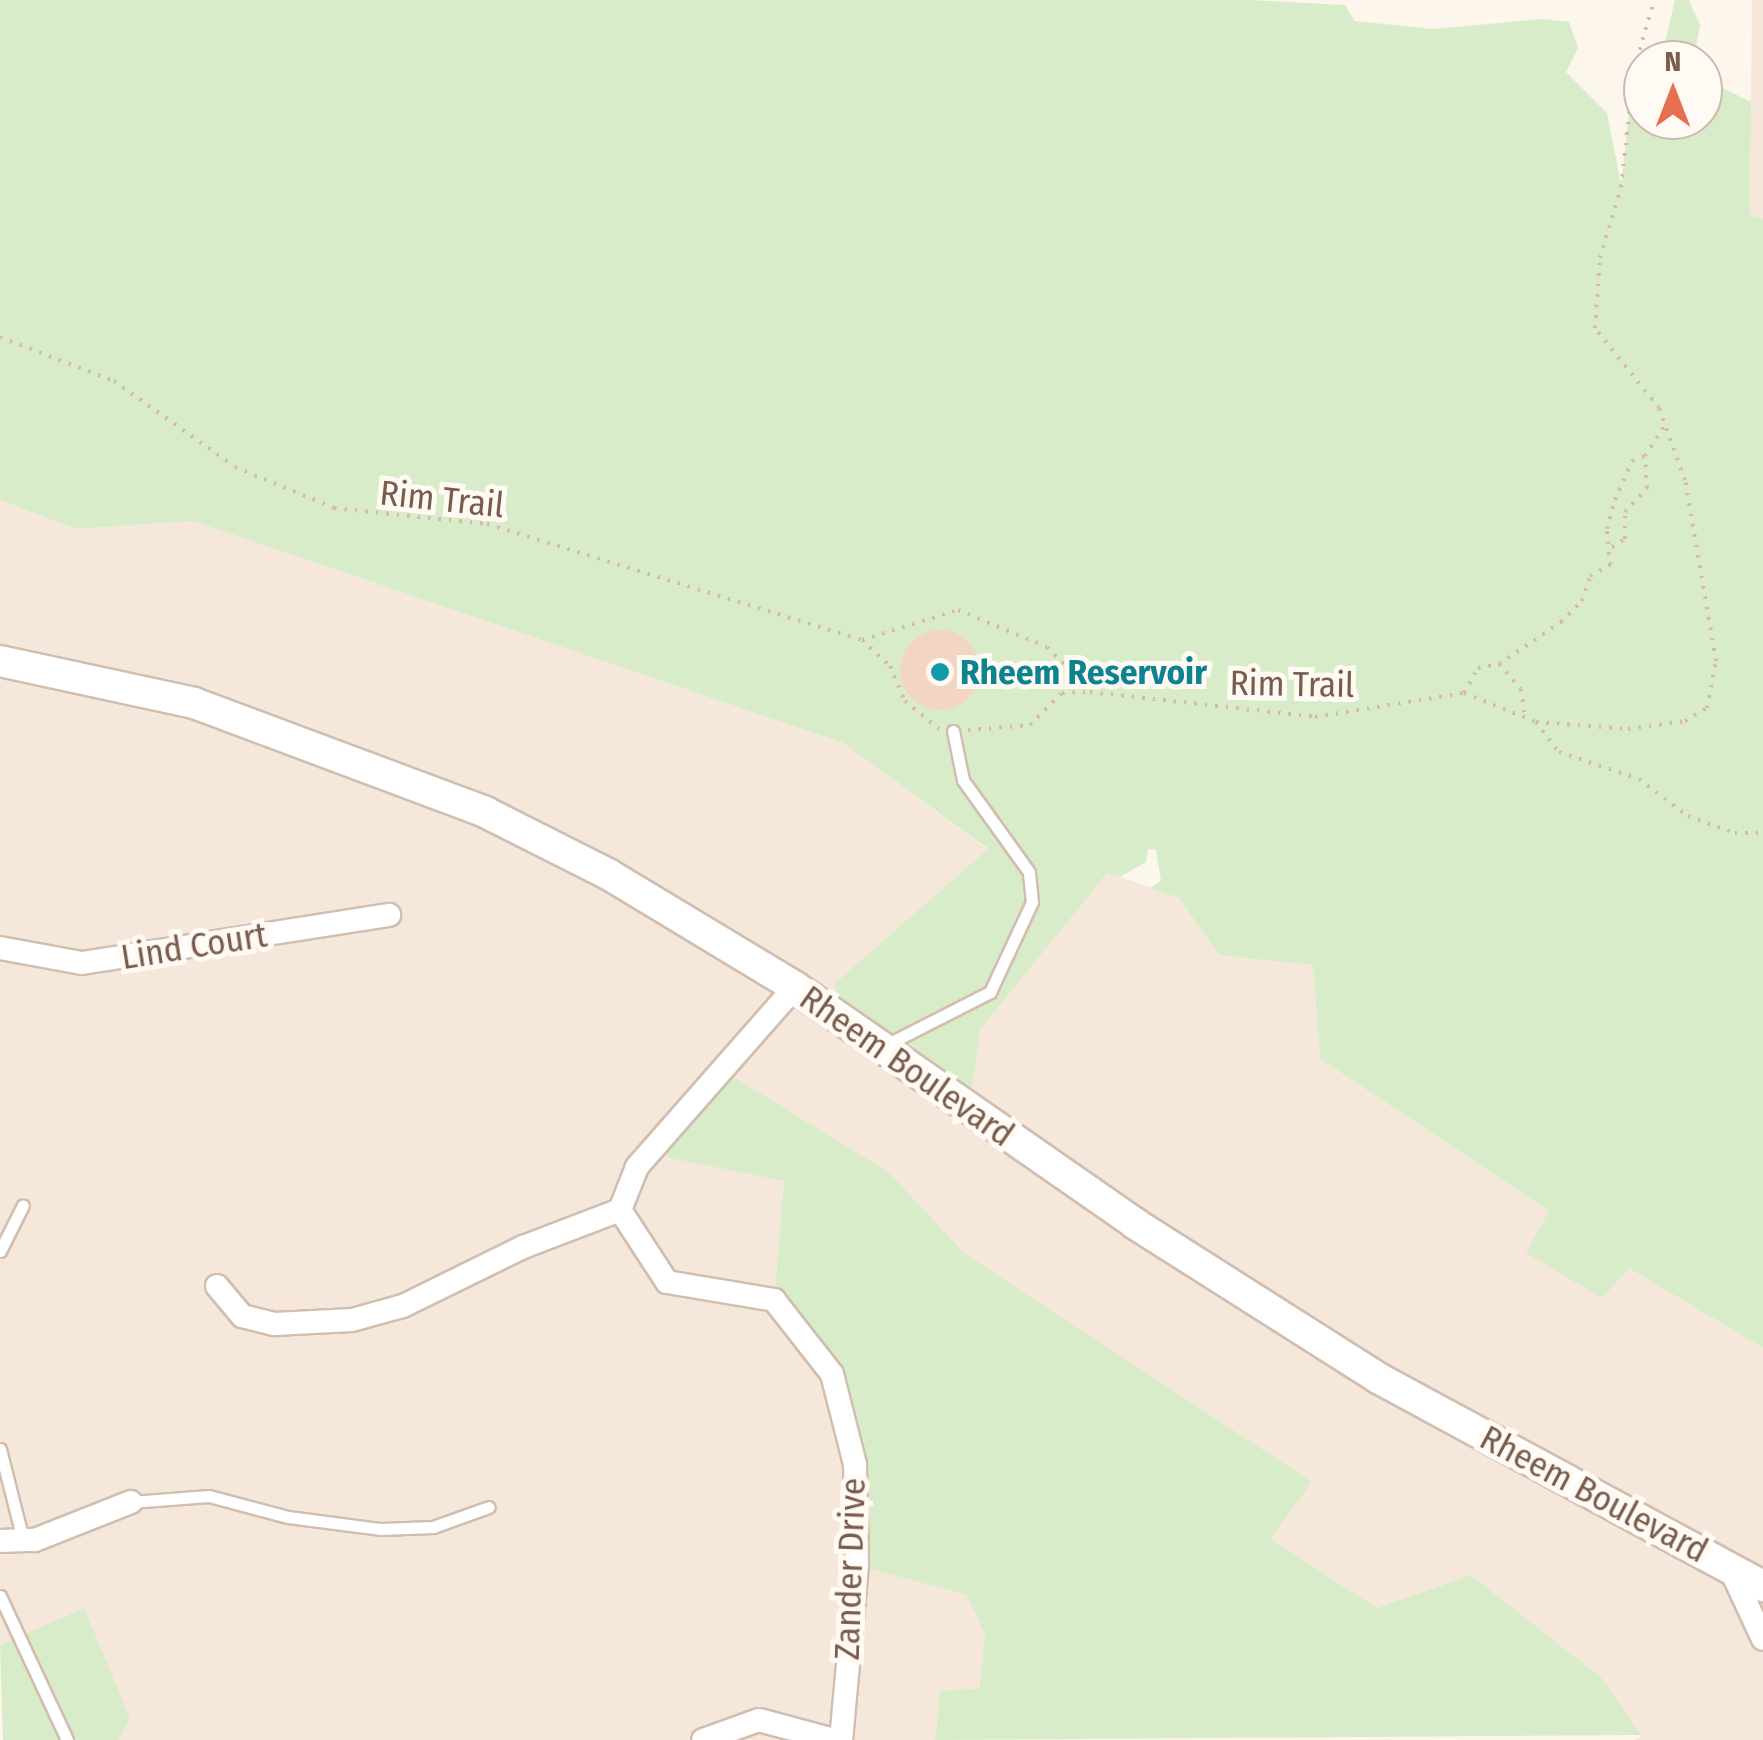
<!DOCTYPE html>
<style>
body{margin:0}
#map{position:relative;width:1763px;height:1740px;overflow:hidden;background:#fdf6ec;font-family:"Fira Sans Condensed",sans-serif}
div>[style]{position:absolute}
.residential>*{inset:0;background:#f5e8da}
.green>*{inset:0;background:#d8ecc9}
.building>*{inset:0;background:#f3d5c3}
.round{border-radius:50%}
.path>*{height:4px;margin-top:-2px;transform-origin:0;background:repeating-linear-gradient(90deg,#d9b8a5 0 2.5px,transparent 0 10.5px)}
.roads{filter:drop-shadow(2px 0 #d1beb0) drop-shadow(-2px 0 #d1beb0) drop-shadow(0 2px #d1beb0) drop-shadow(0 -2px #d1beb0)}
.service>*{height:11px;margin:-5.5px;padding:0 5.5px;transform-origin:5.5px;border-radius:5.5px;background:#fff}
.minor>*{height:22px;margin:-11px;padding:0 11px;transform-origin:11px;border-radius:11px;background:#fff}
.tertiary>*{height:30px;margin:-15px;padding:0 15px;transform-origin:15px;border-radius:15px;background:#fff}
.dots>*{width:28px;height:28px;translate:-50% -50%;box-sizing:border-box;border:5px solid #fffaf3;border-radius:50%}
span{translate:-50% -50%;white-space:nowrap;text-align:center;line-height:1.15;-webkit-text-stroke:10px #fffaf3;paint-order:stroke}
.street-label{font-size:35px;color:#7a5c4d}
.culture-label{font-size:35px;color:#0d838f;font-weight:700}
.left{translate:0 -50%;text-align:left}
.north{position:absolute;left:1623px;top:40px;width:100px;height:100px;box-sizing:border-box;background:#fffaf3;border:2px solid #cabbb1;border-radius:50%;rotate:0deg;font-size:28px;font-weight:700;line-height:40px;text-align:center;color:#7a5c4d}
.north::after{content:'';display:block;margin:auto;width:35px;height:45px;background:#e76f51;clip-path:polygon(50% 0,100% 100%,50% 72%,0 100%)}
</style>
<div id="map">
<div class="residential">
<i style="clip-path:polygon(1752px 0,1763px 0,1763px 219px,1750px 216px)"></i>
<i style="clip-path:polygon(0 500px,76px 529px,193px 521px,843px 743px,988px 850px,835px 983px,837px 996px,980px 1030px,1107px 872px,1179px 898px,1220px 955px,1313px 965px,1320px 1059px,1550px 1212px,1527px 1253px,1628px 1267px,1763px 1348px,1763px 1740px,1635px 1740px,1641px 1736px,1602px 1678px,1471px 1575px,1377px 1608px,1269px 1539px,1311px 1482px,963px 1252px,890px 1173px,669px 1158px,784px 1181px,774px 1300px,832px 1374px,857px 1564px,968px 1595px,985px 1635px,979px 1689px,940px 1690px,935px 1740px,119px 1740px,129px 1718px,84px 1609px,0 1645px)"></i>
</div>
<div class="green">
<i style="clip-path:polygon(0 0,1249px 0,1345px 5px,1355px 21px,1433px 29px,1543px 19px,1569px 22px,1578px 48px,1566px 72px,1607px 113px,1621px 184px,1634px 70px,1643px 69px,1643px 120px,1703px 120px,1703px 78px,1751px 102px,1750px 215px,1763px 219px,1763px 1348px,1629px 1268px,1602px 1298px,1526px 1253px,1549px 1211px,1320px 1059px,1313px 965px,1219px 955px,1179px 898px,1150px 888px,1161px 881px,1156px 850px,1148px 849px,1146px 862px,1120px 877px,1107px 873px,980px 1030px,969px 1111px,839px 1016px,835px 983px,988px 849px,843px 743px,193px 521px,76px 529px,0 500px)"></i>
<i style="clip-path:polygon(1675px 0,1689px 0,1700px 25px,1694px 60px,1661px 60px)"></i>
<i style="clip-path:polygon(722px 1070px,890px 1173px,963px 1252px,1312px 1482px,1270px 1539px,1377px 1608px,1471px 1575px,1602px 1678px,1641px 1735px,935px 1740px,940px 1690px,979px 1689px,985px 1635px,967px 1595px,857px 1565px,832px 1374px,774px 1300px,784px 1181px,669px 1158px,656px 1145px)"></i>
<i style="clip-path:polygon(84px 1608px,130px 1718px,119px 1740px,3px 1740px,0 1645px)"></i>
</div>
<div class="building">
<i class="round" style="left:900px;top:630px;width:80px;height:80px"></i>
</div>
<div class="path">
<i style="left:0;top:337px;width:122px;rotate:21.1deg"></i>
<i style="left:114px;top:381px;width:148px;rotate:35.4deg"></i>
<i style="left:235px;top:467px;width:107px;rotate:22.5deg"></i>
<i style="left:334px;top:508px;width:154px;rotate:6deg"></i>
<i style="left:487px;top:524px;width:393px;rotate:17.2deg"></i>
<i style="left:862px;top:640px;width:38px;rotate:43deg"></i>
<i style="left:890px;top:666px;width:38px;rotate:67deg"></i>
<i style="left:905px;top:701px;width:44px;rotate:39.5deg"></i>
<i style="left:1612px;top:547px;width:15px;rotate:-32deg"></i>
<i style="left:1625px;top:539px;width:27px;rotate:-90deg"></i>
<i style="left:1625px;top:512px;width:33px;rotate:-47deg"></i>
<i style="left:1647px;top:488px;width:31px;rotate:-94deg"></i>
<i style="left:862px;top:640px;width:101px;rotate:-17.4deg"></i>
<i style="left:958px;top:610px;width:96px;rotate:22.6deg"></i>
<i style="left:1047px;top:647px;width:62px;rotate:46.3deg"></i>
<i style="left:1499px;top:664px;width:75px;rotate:-34.1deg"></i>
<i style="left:1561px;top:622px;width:30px;rotate:-45deg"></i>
<i style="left:1582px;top:601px;width:26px;rotate:-72deg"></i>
<i style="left:1590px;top:576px;width:23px;rotate:-29deg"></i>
<i style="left:1610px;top:565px;width:36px;rotate:-95deg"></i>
<i style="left:1607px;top:529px;width:30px;rotate:-75deg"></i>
<i style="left:1615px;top:500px;width:43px;rotate:-66.4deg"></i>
<i style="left:1632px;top:461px;width:14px;rotate:-21deg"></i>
<i style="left:1645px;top:456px;width:37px;rotate:-57deg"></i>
<i style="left:1464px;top:693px;width:29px;rotate:-61deg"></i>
<i style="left:1478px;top:668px;width:21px;rotate:-11deg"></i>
<i style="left:1499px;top:664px;width:33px;rotate:49deg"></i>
<i style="left:1521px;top:689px;width:28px;rotate:82deg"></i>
<i style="left:1536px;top:722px;width:38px;rotate:53deg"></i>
<i style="left:1559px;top:752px;width:84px;rotate:18.6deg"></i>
<i style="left:1639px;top:779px;width:61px;rotate:37.1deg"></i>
<i style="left:1688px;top:816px;width:50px;rotate:19.9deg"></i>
<i style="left:1735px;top:833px;width:28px"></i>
<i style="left:968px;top:730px;width:62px;rotate:-4.6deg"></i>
<i style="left:1030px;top:725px;width:45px;rotate:-45deg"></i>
<i style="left:1062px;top:693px;width:28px;rotate:-2deg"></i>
<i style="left:1090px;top:692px;width:226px;rotate:6.3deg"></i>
<i style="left:1315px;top:717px;width:151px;rotate:-9.2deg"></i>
<i style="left:1464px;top:693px;width:78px;rotate:21.9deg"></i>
<i style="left:1536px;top:722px;width:92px;rotate:4.4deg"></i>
<i style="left:1628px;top:729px;width:58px;rotate:-8deg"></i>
<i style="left:1685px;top:721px;width:26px;rotate:-31deg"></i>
<i style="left:1707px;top:708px;width:48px;rotate:-79.2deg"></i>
<i style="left:1716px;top:661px;width:184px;rotate:-99.7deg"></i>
<i style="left:1685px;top:480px;width:77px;rotate:-109.9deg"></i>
<i style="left:1659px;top:408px;width:102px;rotate:-128.7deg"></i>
<i style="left:1595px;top:328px;width:70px;rotate:-85.9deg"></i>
<i style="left:1600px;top:258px;width:74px;rotate:-73.5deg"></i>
<i style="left:1621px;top:187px;width:118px;rotate:-83.7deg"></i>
<i style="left:1634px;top:70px;width:73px;rotate:-74.1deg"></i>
</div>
<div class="roads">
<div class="service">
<i style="left:884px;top:1046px;width:119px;rotate:-27deg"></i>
<i style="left:990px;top:992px;width:99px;rotate:-65deg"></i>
<i style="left:1032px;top:902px;width:30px;rotate:-96deg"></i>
<i style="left:1029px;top:872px;width:113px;rotate:-125.7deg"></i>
<i style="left:963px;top:780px;width:50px;rotate:-101.5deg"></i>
<i style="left:0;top:1251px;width:51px;rotate:-63.4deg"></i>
<i style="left:0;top:1449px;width:94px;rotate:75.8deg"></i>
<i style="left:131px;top:1502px;width:78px;rotate:-4.4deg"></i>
<i style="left:209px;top:1496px;width:82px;rotate:14.9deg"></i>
<i style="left:288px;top:1517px;width:94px;rotate:7.4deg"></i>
<i style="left:381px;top:1529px;width:52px;rotate:-2.2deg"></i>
<i style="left:433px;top:1527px;width:59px;rotate:-19.7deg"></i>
<i style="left:0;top:1596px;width:159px;rotate:65deg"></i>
</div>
<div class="minor">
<i style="left:0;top:948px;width:83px;rotate:10.4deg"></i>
<i style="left:82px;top:963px;width:311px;rotate:-8.9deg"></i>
<i style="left:795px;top:987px;width:240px;rotate:131.3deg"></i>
<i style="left:637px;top:1167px;width:46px;rotate:111.6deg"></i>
<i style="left:620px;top:1210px;width:86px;rotate:56.9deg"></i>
<i style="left:667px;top:1282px;width:109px;rotate:9.5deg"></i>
<i style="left:774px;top:1300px;width:94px;rotate:51.9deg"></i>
<i style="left:832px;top:1374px;width:93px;rotate:75.7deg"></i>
<i style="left:855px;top:1464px;width:101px;rotate:88.9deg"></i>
<i style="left:857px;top:1565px;width:176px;rotate:95.2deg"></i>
<i style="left:217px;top:1286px;width:39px;rotate:50deg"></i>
<i style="left:242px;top:1316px;width:34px;rotate:14deg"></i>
<i style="left:275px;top:1324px;width:77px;rotate:-3deg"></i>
<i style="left:352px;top:1320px;width:53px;rotate:-15.4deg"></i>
<i style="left:403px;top:1306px;width:134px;rotate:-26.2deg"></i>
<i style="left:523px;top:1247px;width:104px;rotate:-20.9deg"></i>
<i style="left:0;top:1541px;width:35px;rotate:-2deg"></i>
<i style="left:35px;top:1540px;width:103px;rotate:-21.6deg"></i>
<i style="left:1730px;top:1568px;width:78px;rotate:65.1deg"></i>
<i style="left:703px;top:1740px;width:59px;rotate:-19.7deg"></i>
<i style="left:759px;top:1720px;width:78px;rotate:14.9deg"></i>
</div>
<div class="tertiary">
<i style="left:0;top:661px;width:198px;rotate:12.2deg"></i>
<i style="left:194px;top:703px;width:311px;rotate:20.5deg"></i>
<i style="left:485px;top:812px;width:138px;rotate:26.8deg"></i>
<i style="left:608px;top:874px;width:218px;rotate:31.1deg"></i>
<i style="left:795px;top:987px;width:413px;rotate:34.8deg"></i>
<i style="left:1134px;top:1223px;width:289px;rotate:32.4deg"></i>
<i style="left:1378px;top:1378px;width:438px;rotate:28.4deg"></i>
</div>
</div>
<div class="dots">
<i style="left:940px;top:672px;background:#0f9aa8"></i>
</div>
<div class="street-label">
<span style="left:442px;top:499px;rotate:6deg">Rim Trail</span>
<span style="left:1292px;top:684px;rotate:1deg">Rim Trail</span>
<span style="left:194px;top:946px;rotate:-9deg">Lind Court</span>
<span style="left:907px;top:1066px;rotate:35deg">Rheem Boulevard</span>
<span style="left:1594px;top:1494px;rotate:28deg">Rheem Boulevard</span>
<span style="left:850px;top:1569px;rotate:-88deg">Zander Drive</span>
</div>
<div class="culture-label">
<span class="left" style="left:960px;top:672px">Rheem Reservoir</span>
</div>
<div class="north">N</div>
</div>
